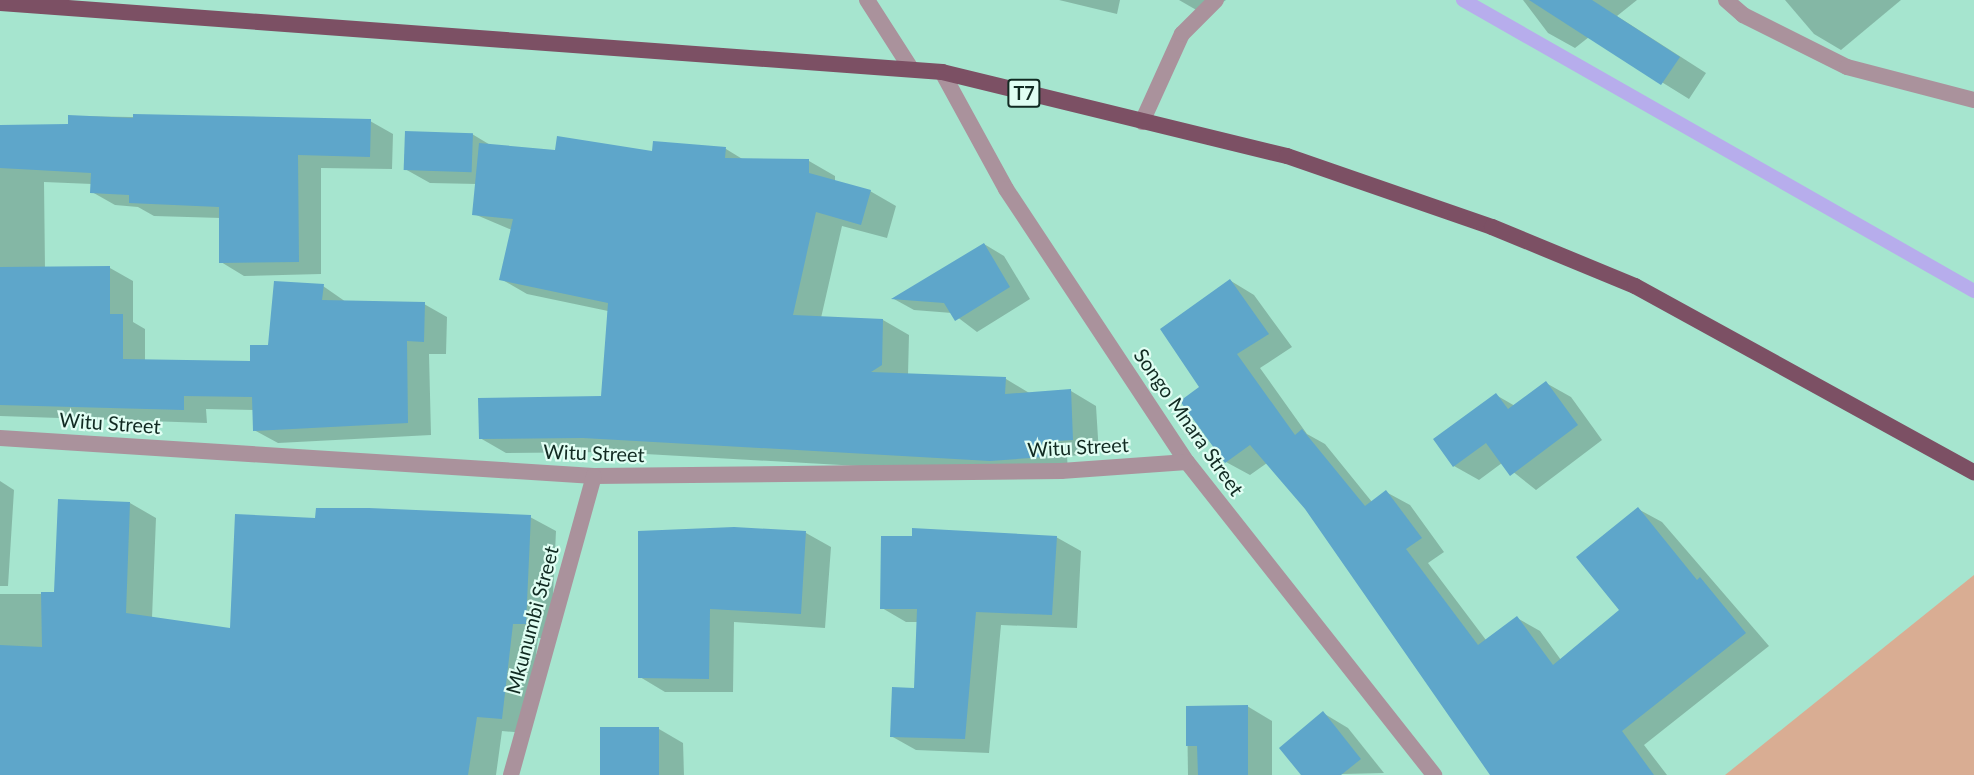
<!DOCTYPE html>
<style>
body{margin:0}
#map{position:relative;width:1974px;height:775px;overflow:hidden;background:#a6e5cf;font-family:Lato,sans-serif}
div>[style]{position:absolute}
.green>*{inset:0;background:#d9ad93}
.shadow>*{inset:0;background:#0003}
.stream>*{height:14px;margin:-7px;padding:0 7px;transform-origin:7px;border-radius:7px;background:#b7adec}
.building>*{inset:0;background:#5ea6ca;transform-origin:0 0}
.minor>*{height:16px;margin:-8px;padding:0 8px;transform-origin:8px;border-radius:8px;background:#aa929c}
.trunk>*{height:16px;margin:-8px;padding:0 8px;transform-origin:8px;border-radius:8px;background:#7c5064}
span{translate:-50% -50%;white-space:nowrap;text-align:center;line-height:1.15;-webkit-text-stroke:4.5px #e0fef3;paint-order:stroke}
.shield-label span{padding:2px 4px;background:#e0fef3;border:2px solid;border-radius:4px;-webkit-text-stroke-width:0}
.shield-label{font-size:18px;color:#112a22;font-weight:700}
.street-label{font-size:20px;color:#112a22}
</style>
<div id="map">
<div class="green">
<i style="clip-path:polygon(1974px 575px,1974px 775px,1725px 775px)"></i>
</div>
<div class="shadow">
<i style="clip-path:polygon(1059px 0,1120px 0,1117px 14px)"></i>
<i style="clip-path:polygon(1179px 0,1226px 0,1205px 15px)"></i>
<i style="clip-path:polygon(1523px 0,1637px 0,1617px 16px,1706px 73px,1689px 99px,1589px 37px,1575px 48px,1548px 33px)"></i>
<i style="clip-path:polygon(1785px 0,1901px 0,1841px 50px,1814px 34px)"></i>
<i style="clip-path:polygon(70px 116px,370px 121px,393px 134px,392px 169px,321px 168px,321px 274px,244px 276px,221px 262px,221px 218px,154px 216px,138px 207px,115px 205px,92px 192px,92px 184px,44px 182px,45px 268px,110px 268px,133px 281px,133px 322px,145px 329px,145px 361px,252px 362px,323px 286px,346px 302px,424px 304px,447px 317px,446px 354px,429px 354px,431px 435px,278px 443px,254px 430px,254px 410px,206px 409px,207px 423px,0 416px,0 126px,69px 125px)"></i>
<i style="clip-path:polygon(472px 134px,492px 146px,556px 151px,654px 152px,654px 143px,726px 149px,744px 160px,809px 161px,835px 176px,835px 182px,870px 191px,896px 206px,887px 238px,842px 226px,821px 318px,883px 320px,909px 335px,908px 375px,1006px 379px,1031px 394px,1071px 391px,1096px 406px,1099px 454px,1067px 456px,1068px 471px,1017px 475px,610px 452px,506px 453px,480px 438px,602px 397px,608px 311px,527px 294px,501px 279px,512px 230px,474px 214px,477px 184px,430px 183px,405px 169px)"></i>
<i style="clip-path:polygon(984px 244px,1004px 256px,1030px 299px,977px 332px,952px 313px,914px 310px,894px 299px)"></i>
<i style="clip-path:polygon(1231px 281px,1254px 295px,1292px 347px,1260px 368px,1307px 434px,1325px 444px,1372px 502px,1386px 492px,1410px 505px,1444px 552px,1428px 563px,1486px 640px,1517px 618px,1540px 631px,1561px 660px,1621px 611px,1638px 509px,1662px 522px,1769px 646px,1644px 745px,1667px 775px,1491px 775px,1306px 508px,1267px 463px,1250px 475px,1226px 462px,1201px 388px)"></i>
<i style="clip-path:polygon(1546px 383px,1571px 397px,1602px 440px,1536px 490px,1502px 463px,1479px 480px,1454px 466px,1435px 439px,1496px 395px,1515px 406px)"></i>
<i style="clip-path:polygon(0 481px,14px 490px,8px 586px,0 586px)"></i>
<i style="clip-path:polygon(130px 503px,156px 518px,152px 618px,231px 630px,317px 519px,530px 517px,556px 531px,551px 638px,538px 638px,527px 733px,502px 731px,496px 775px,0 775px,0 594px,56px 594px)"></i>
<i style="clip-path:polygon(734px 528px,806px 533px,831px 547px,825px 628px,734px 622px,733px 692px,665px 692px,640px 677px)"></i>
<i style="clip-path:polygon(1056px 537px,1081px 551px,1077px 628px,1001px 625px,989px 753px,916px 750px,891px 736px,915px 689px,918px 622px,906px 622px,882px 608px)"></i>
<i style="clip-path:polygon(1247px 706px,1272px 721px,1272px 775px,1188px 775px,1187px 707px)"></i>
<i style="clip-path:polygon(1323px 713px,1348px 728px,1384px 773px,1303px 775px)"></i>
<i style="clip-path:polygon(659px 729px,683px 743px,684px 775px,601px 775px)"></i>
</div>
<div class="stream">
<i style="left:1463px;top:0;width:588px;rotate:29.66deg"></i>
</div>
<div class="building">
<i style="clip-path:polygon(1529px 0,1592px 0,1680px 57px,1661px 85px)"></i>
<i style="clip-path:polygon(133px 114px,371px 119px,370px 157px,298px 155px,299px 262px,219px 263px,219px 207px,129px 203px,129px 195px,90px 193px,91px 173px,0 168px,0 125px,68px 124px,68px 115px,133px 118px)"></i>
<i style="left:405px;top:131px;width:68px;height:39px;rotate:2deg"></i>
<i style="clip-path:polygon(557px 136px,652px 151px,653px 141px,726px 147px,725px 158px,809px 159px,809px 173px,871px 190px,861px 225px,816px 212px,793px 315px,883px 319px,882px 365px,871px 372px,1006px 377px,1005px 394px,1071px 389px,1073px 440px,1042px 442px,1043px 457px,990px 461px,583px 438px,479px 439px,478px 398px,601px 396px,608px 303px,499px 280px,513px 219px,472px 215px,479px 143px,555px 150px)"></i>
<i style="clip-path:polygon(984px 243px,1010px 287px,955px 321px,944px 303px,891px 299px)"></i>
<i style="clip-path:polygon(110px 266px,110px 314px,123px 314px,123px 359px,250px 361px,250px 345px,268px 345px,274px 281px,324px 284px,322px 300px,425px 302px,424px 342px,407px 341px,408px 423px,253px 431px,252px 397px,184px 396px,184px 410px,0 405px,0 267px)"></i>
<i style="clip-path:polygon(1230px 279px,1269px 334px,1237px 354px,1295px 435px,1302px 429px,1365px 506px,1386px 490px,1422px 538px,1406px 549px,1478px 645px,1517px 616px,1553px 665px,1619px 610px,1576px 557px,1638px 507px,1697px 580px,1700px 577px,1746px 633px,1622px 731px,1654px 775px,1490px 775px,1305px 509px,1250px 445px,1225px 463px,1180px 401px,1199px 387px,1160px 329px)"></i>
<i style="clip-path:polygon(1546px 381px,1578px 425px,1510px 476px,1486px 443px,1453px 467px,1433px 439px,1496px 393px,1508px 409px)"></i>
<i style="clip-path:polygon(58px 499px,130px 502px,126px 613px,230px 628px,235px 514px,315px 518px,316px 508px,369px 508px,531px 515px,526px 624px,513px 624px,502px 719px,477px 717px,468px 775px,0 775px,0 645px,42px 647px,41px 592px,54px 592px)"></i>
<i style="clip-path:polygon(734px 527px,806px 531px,801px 614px,710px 609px,709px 679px,638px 678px,638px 531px)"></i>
<i style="clip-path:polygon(912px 528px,1057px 536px,1052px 615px,976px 612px,965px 739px,890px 737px,892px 687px,914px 688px,917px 609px,880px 609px,881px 536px,912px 536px)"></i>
<i style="clip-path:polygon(1248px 705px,1248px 775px,1198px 775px,1197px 746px,1186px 746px,1186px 706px)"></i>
<i style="clip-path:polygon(1323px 711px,1361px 759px,1341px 775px,1301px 775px,1279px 748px)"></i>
<i style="left:600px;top:727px;width:59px;height:48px"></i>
</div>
<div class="minor">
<i style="left:867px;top:0;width:80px;rotate:57.3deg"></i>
<i style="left:1726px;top:0;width:23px;rotate:41deg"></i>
<i style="left:1743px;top:15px;width:116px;rotate:26.6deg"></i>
<i style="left:1847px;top:67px;width:131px;rotate:14.6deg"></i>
<i style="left:942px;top:72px;width:133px;rotate:61.3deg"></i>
<i style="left:1006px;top:189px;width:328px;rotate:56.5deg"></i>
<i style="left:1187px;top:462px;width:399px;rotate:51.7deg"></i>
<i style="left:1142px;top:122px;width:97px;rotate:-65.6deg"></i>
<i style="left:1182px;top:34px;width:48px;rotate:-45deg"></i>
<i style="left:0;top:438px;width:595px;rotate:3.66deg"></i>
<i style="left:594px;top:476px;width:467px;rotate:-0.6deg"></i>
<i style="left:1061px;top:471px;width:126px;rotate:-4.1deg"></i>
<i style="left:511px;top:775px;width:310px;rotate:-74.5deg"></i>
</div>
<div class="trunk">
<i style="left:0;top:3px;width:945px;rotate:4.19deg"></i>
<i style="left:942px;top:72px;width:355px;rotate:13.7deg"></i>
<i style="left:1287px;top:156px;width:217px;rotate:19.1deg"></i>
<i style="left:1492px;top:227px;width:155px;rotate:22.4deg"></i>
<i style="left:1635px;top:286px;width:387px;rotate:28.8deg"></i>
</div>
<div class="shield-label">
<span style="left:1024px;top:93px">T7</span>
</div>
<div class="street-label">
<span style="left:1189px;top:422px;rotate:55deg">Songo Mnara Street</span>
<span style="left:110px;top:423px;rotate:4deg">Witu Street</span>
<span style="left:1078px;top:447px;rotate:-3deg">Witu Street</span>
<span style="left:594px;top:453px;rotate:2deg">Witu Street</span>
<span style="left:532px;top:620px;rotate:-75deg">Mkunumbi Street</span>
</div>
</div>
